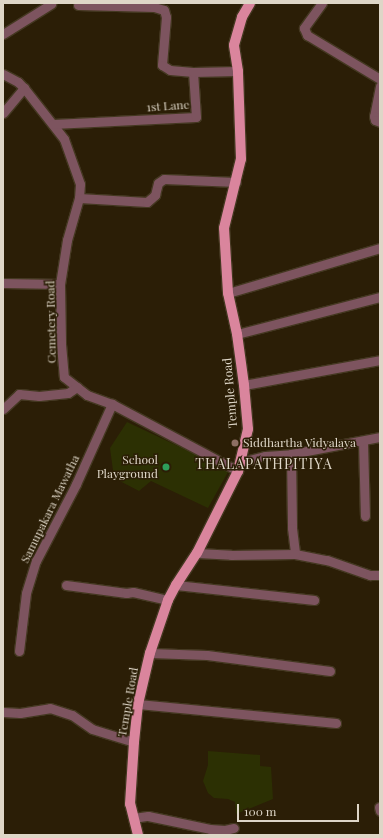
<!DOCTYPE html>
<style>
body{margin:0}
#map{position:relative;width:383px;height:838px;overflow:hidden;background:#2b1e06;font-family:"Playfair Display",serif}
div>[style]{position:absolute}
.green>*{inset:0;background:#2c3003}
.roads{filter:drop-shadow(1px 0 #443821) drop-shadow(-1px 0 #443821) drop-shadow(0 1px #443821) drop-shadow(0 -1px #443821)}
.street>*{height:9px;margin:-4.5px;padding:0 4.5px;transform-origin:4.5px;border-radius:4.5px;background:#7d545f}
.primary>*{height:10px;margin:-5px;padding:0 5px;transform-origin:5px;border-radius:5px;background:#da859d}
.dots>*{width:11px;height:11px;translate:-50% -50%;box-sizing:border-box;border:2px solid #2b1e06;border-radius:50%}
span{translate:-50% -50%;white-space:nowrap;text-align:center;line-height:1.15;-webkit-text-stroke:3px #2b1e06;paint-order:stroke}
.street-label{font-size:12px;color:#ded6c7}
.poi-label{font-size:12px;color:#ded6c7}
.left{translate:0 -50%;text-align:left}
.right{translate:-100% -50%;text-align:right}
.quarter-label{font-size:14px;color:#ded6c7;letter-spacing:1px}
.frame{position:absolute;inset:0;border:4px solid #ded6c7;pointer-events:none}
.scale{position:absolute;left:237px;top:804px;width:122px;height:18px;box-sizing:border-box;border:2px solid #ded6c7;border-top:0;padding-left:5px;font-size:12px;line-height:14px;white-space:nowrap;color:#ded6c7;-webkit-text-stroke:3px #2b1e06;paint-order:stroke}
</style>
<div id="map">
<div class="green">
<i style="clip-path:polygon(127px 422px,212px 462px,228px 472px,208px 508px,151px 481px,139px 491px,114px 478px,110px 448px)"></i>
<i style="clip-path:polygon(208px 751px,260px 755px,260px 766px,271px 767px,273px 799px,236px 814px,235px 802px,228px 799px,214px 798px,208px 793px,203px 781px,208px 765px)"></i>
</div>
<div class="roads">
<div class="street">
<i style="left:322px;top:3px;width:31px;rotate:126deg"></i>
<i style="left:304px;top:28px;width:8px;rotate:67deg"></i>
<i style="left:307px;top:35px;width:85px;rotate:31.1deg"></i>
<i style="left:78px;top:5px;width:76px;rotate:1.5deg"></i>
<i style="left:154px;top:7px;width:10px;rotate:17deg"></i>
<i style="left:164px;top:10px;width:7px;rotate:74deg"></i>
<i style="left:166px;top:17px;width:48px;rotate:94.8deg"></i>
<i style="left:162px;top:65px;width:9px;rotate:32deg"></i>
<i style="left:170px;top:70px;width:23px;rotate:5deg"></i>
<i style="left:3px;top:34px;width:57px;rotate:-32deg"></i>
<i style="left:3px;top:74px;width:17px;rotate:28deg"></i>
<i style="left:18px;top:82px;width:8px;rotate:45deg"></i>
<i style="left:24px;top:88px;width:65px;rotate:51.9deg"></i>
<i style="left:64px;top:139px;width:48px;rotate:70.4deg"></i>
<i style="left:80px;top:184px;width:14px;rotate:94deg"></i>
<i style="left:79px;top:198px;width:44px;rotate:105.9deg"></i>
<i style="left:67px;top:240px;width:45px;rotate:99deg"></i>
<i style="left:60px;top:284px;width:60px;rotate:89deg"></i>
<i style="left:61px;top:344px;width:33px;rotate:85deg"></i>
<i style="left:64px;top:377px;width:29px;rotate:38deg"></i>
<i style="left:87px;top:395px;width:27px;rotate:20deg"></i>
<i style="left:112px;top:404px;width:143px;rotate:28deg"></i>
<i style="left:380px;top:86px;width:31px;rotate:101deg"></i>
<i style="left:374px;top:116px;width:4px;rotate:76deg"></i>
<i style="left:375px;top:120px;width:5px;rotate:22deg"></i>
<i style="left:3px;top:113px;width:33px;rotate:-50deg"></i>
<i style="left:53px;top:124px;width:143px;rotate:-2.8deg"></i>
<i style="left:196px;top:117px;width:45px;rotate:-93.8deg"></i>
<i style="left:193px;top:72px;width:45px;rotate:-1.3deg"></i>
<i style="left:79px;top:198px;width:68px;rotate:3.4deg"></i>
<i style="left:147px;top:202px;width:11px;rotate:-41deg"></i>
<i style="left:155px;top:195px;width:12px;rotate:-76deg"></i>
<i style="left:158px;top:183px;width:7px;rotate:-34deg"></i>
<i style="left:164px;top:179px;width:72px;rotate:2.4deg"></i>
<i style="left:3px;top:283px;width:57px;rotate:1deg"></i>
<i style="left:228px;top:293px;width:159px;rotate:-16.5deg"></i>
<i style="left:237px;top:334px;width:148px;rotate:-14.5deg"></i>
<i style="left:244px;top:385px;width:138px;rotate:-10.4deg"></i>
<i style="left:3px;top:409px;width:22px;rotate:-43deg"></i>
<i style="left:19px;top:394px;width:20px;rotate:6deg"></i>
<i style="left:39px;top:396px;width:29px;rotate:-6deg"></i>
<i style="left:68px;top:393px;width:11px;rotate:-34deg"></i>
<i style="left:363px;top:441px;width:75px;rotate:88.5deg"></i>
<i style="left:291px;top:454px;width:74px;rotate:89.2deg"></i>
<i style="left:292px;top:528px;width:26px;rotate:83deg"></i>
<i style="left:295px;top:554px;width:33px;rotate:11deg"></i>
<i style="left:327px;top:560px;width:46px;rotate:19.2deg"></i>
<i style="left:370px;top:575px;width:10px"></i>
<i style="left:241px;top:462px;width:25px;rotate:-14deg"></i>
<i style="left:265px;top:456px;width:26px;rotate:-4deg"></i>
<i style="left:291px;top:454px;width:91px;rotate:-10.8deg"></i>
<i style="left:197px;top:553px;width:34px;rotate:3deg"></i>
<i style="left:231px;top:555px;width:64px;rotate:-0.9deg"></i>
<i style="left:66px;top:585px;width:61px;rotate:7.6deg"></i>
<i style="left:126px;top:593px;width:7px;rotate:-8deg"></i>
<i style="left:133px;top:592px;width:36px;rotate:13deg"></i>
<i style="left:176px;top:585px;width:139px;rotate:6.2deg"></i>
<i style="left:19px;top:651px;width:58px;rotate:-83.1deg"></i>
<i style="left:26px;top:593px;width:34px;rotate:-73deg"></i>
<i style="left:36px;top:561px;width:87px;rotate:-62.5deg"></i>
<i style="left:76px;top:484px;width:88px;rotate:-65.8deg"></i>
<i style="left:150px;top:653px;width:57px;rotate:2deg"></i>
<i style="left:207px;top:655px;width:124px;rotate:7.4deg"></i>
<i style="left:138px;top:704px;width:199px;rotate:5.5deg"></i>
<i style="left:3px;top:712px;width:17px;rotate:3deg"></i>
<i style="left:20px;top:713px;width:30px;rotate:-9deg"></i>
<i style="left:50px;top:708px;width:23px;rotate:18deg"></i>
<i style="left:72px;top:715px;width:24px;rotate:35deg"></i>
<i style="left:92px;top:729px;width:44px;rotate:17.2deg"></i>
<i style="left:379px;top:807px;width:4px;rotate:76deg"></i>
<i style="left:133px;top:818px;width:15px;rotate:-8deg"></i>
<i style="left:148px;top:816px;width:63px;rotate:11.8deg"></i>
<i style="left:210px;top:829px;width:15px;rotate:4deg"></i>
<i style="left:225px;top:830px;width:9px;rotate:-13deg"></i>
</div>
<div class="primary">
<i style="left:138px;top:835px;width:32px;rotate:-104deg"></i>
<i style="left:130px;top:804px;width:62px;rotate:-86.3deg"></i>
<i style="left:134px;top:742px;width:38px;rotate:-84deg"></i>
<i style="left:138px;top:704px;width:52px;rotate:-76.8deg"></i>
<i style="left:150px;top:653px;width:56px;rotate:-71.2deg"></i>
<i style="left:168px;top:600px;width:17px;rotate:-62deg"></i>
<i style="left:176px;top:585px;width:38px;rotate:-57deg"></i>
<i style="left:197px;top:553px;width:92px;rotate:-63.4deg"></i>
<i style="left:238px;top:471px;width:43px;rotate:-76.6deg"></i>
<i style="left:248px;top:429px;width:44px;rotate:-95.2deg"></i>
<i style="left:244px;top:385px;width:51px;rotate:-97.8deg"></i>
<i style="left:237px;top:334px;width:42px;rotate:-102.4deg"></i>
<i style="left:228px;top:293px;width:65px;rotate:-93.5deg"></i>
<i style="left:224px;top:228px;width:71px;rotate:-76.2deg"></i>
<i style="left:241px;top:159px;width:88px;rotate:-92deg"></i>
<i style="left:238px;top:71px;width:26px;rotate:-99deg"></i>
<i style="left:234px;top:45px;width:29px;rotate:-74deg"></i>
<i style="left:242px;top:17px;width:16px;rotate:-60deg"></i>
</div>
</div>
<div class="dots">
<i style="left:235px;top:443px;background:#8d6e63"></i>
<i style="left:166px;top:467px;background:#2e9e5b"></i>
</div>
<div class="street-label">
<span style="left:168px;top:106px;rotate:-4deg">1st Lane</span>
<span style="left:51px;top:322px;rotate:-91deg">Cemetery Road</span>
<span style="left:230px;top:393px;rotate:-95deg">Temple Road</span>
<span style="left:50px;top:509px;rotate:-64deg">Samupakara Mawatha</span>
<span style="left:128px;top:702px;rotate:-80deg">Temple Road</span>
</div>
<div class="poi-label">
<span class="left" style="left:243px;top:443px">Siddhartha Vidyalaya</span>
<span class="right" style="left:158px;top:467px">School<br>Playground</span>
</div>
<div class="quarter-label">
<span style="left:264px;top:464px">THALAPATHPITIYA</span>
</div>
<div class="frame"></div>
<div class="scale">100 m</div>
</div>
